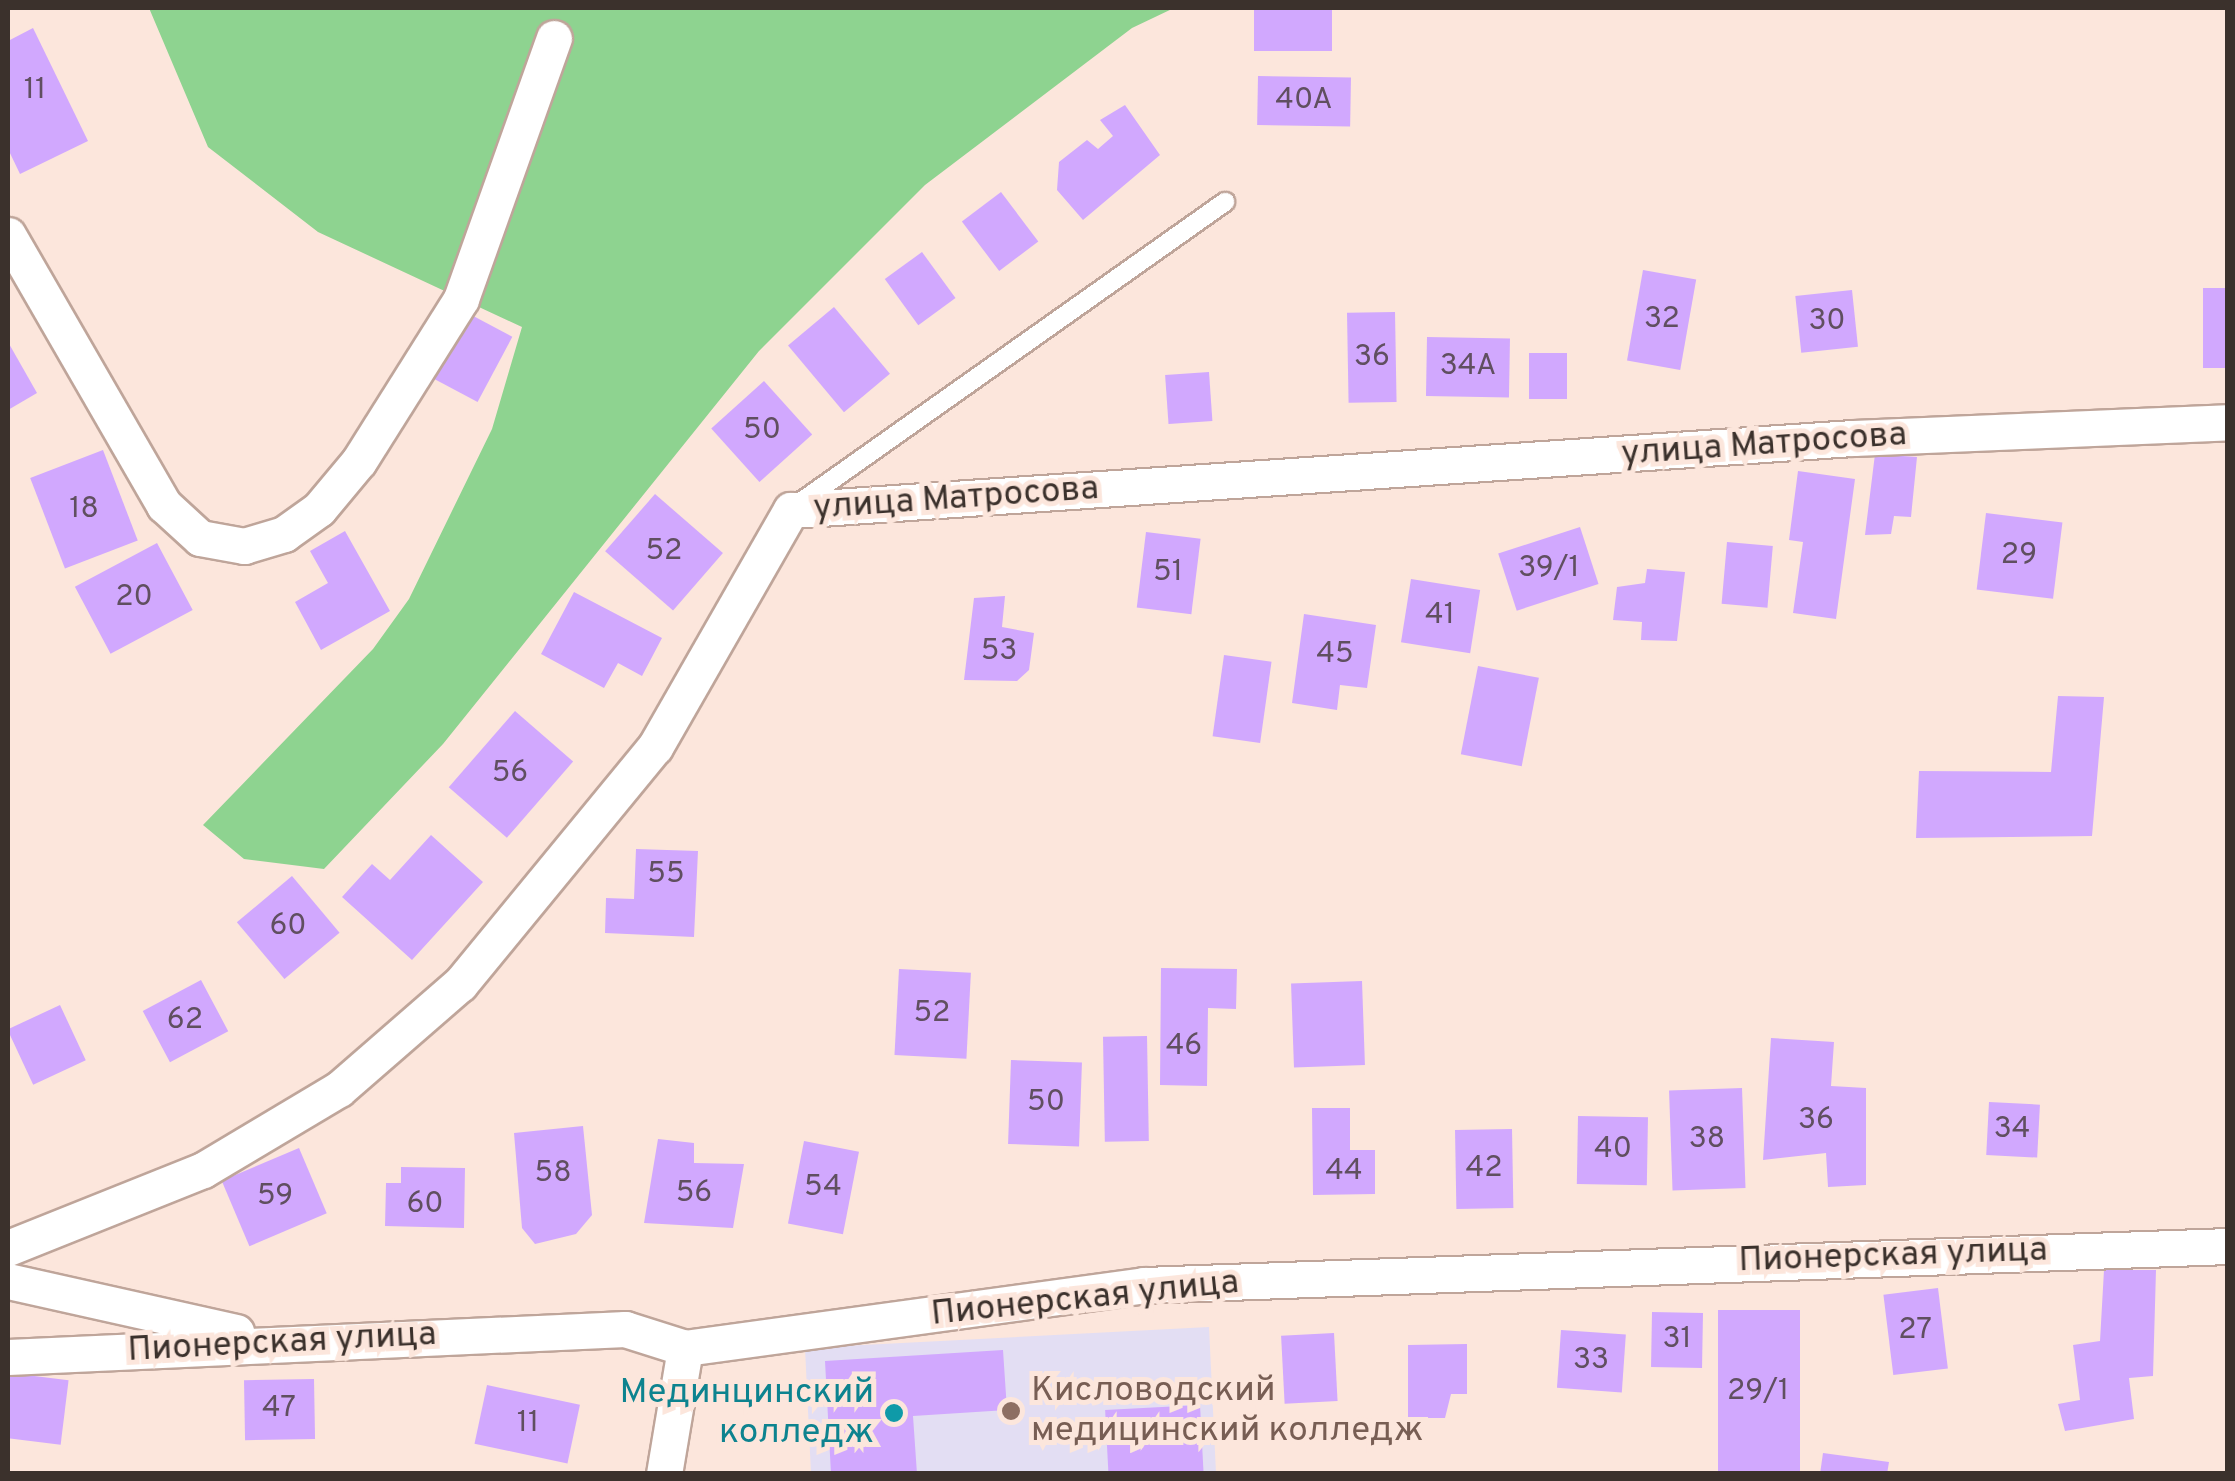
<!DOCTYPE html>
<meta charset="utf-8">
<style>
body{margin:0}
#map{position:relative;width:2235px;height:1481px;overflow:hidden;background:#fce6dc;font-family:Overpass,sans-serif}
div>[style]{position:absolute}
.education>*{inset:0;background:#e3def3}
.green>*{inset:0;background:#8ed390}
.building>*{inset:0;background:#d1a8fe;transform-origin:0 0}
.roads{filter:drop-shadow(2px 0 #bfa59a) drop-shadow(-2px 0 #bfa59a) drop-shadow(0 2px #bfa59a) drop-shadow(0 -2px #bfa59a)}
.lane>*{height:18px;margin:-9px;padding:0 9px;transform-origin:9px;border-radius:9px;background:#fff}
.street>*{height:35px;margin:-17.5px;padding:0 17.5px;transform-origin:17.5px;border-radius:17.5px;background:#fff}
.dots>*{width:28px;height:28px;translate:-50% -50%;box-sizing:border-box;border:5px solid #fce6dc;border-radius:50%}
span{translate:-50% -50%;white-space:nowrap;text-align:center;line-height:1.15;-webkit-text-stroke:10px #fce6dc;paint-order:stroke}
.number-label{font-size:30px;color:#604f60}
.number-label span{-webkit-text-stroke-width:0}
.street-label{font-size:35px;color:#3b312c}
.education-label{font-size:35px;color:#785e54}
.left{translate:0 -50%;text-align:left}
.culture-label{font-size:35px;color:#0d838f}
.right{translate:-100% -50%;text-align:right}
.frame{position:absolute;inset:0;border:10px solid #3b312c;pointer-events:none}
</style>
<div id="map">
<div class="education">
<i style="clip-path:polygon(1209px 1327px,1216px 1473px,811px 1473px,805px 1348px)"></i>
</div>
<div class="green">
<i style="clip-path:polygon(149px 8px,1174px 8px,1132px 28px,925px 185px,759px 351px,443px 744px,324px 869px,244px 859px,203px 825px,373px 649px,409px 599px,492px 429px,522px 327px,318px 232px,208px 147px)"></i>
</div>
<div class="building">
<i style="left:1254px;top:8px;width:78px;height:43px"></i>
<i style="clip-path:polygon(33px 28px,88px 141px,20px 174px,8px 149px,8px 41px)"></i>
<i style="left:1258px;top:76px;width:93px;height:49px;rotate:1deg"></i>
<i style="clip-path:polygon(1125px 105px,1160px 155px,1083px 220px,1057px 190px,1059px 162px,1087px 140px,1098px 149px,1113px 136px,1100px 120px)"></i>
<i style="left:1001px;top:192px;width:62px;height:49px;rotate:53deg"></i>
<i style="left:922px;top:252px;width:57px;height:46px;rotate:54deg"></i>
<i style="left:1643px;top:270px;width:54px;height:92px;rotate:10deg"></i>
<i style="left:2228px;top:288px;width:80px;height:25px;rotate:90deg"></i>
<i style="left:1852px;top:290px;width:57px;height:57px;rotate:84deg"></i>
<i style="left:834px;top:307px;width:87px;height:60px;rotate:50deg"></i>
<i style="left:462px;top:310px;width:57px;height:74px;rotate:28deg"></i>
<i style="left:1395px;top:312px;width:90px;height:48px;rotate:89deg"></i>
<i style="left:1427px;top:337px;width:83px;height:59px;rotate:1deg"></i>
<i style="clip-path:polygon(8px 342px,37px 393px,8px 410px)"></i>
<i style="left:1529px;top:353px;width:38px;height:46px"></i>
<i style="left:1209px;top:372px;width:49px;height:44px;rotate:86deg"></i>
<i style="left:764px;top:381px;width:72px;height:71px;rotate:48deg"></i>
<i style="left:103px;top:450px;width:97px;height:78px;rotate:69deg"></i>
<i style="clip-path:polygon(1875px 454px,1917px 457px,1911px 517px,1894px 516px,1891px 534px,1865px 535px)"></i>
<i style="clip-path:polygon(1798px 471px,1855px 479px,1836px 619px,1793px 613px,1803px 542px,1789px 540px)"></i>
<i style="left:655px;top:494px;width:90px;height:76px;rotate:41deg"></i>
<i style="left:1986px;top:513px;width:77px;height:77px;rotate:7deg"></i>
<i style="left:1580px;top:527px;width:60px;height:86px;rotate:72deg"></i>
<i style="clip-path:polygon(345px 531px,390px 611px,321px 650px,295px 602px,328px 583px,310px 551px)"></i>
<i style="left:1146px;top:532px;width:55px;height:76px;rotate:7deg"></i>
<i style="left:1727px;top:542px;width:46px;height:62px;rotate:5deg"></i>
<i style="left:157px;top:543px;width:76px;height:93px;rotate:62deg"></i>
<i style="clip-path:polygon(1647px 569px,1685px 572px,1677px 641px,1641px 640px,1642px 622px,1613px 620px,1617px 587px,1645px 583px)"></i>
<i style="left:1411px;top:579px;width:70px;height:64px;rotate:9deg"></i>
<i style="clip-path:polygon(574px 592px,662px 638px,642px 676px,618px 663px,604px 688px,541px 654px)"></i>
<i style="clip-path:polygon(1005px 596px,1002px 627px,1034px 633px,1029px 670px,1017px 681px,964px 680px,974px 598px)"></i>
<i style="clip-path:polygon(1304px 614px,1376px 625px,1367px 688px,1340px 685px,1337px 710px,1292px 703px)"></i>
<i style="left:1224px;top:655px;width:48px;height:82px;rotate:8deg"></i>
<i style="left:1478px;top:666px;width:62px;height:90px;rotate:11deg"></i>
<i style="clip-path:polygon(2058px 696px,2104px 697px,2092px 836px,1916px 838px,1919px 771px,2051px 772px)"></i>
<i style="left:515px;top:711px;width:77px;height:101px;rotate:41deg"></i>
<i style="clip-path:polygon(431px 835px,483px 882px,412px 960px,342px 897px,372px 864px,390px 880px)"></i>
<i style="clip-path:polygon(636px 849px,698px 851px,694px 937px,605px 933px,606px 898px,634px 899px)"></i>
<i style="left:292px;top:876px;width:74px;height:72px;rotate:50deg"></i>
<i style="clip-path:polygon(1161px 968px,1237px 969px,1236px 1009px,1208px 1008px,1207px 1086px,1160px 1085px)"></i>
<i style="left:899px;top:969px;width:72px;height:86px;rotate:3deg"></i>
<i style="left:201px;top:980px;width:58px;height:66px;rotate:62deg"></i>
<i style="left:1362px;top:981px;width:84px;height:71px;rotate:88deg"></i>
<i style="left:60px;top:1005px;width:61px;height:58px;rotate:65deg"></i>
<i style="left:1147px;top:1036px;width:105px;height:44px;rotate:89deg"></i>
<i style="clip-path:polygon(1771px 1038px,1834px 1042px,1831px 1086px,1866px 1088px,1866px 1185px,1828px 1187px,1826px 1153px,1763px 1160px)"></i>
<i style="left:1011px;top:1060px;width:71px;height:84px;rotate:2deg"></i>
<i style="left:1742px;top:1088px;width:100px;height:73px;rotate:88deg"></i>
<i style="left:1989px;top:1102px;width:51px;height:53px;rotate:3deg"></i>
<i style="clip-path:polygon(1312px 1108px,1350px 1108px,1350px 1150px,1375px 1150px,1375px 1194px,1313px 1195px)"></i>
<i style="left:1578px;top:1116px;width:70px;height:68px;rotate:1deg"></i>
<i style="clip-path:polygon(583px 1126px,592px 1215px,576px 1234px,535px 1244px,522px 1228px,514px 1133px)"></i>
<i style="left:1512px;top:1129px;width:79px;height:57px;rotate:89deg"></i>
<i style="clip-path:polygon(658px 1139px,694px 1143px,694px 1163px,744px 1164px,733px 1228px,644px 1223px)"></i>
<i style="left:804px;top:1141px;width:56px;height:84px;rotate:11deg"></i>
<i style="left:299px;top:1148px;width:71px;height:84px;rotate:67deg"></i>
<i style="clip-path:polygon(401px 1167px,465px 1168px,464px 1228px,385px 1226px,386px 1183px,401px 1183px)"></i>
<i style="clip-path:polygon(2104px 1270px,2156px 1270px,2153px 1376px,2129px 1378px,2134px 1419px,2065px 1431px,2058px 1404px,2080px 1400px,2073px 1345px,2100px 1341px)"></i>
<i style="left:1938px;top:1288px;width:81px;height:55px;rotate:83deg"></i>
<i style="left:1718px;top:1310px;width:82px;height:164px"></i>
<i style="left:1652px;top:1312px;width:51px;height:55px;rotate:1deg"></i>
<i style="left:1561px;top:1330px;width:65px;height:58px;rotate:4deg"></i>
<i style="left:1334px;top:1333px;width:68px;height:53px;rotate:87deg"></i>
<i style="clip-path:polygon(1467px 1344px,1467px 1394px,1451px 1394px,1445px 1418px,1408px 1418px,1408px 1345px)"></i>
<i style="clip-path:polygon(1003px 1350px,1007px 1410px,913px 1416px,917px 1474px,831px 1474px,825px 1361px)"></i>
<i style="left:10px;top:1373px;width:59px;height:65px;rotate:7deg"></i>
<i style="left:314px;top:1379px;width:60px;height:70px;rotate:89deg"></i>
<i style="left:487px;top:1385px;width:95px;height:60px;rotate:12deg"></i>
<i style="left:1200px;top:1405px;width:69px;height:95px;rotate:87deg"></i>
<i style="clip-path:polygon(1823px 1453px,1889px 1462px,1887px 1474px,1820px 1474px)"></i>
</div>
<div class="roads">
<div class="lane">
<i style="left:795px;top:506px;width:527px;rotate:-35.26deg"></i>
</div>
<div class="street">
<i style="left:8px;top:235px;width:312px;rotate:60deg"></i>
<i style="left:164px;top:505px;width:49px;rotate:42.5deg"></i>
<i style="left:200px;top:538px;width:45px;rotate:10.3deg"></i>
<i style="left:244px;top:546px;width:42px;rotate:-16.7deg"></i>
<i style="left:284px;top:534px;width:43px;rotate:-35.5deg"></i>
<i style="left:319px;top:509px;width:62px;rotate:-50.2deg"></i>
<i style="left:359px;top:461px;width:191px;rotate:-57.8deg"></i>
<i style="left:461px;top:299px;width:277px;rotate:-70.4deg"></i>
<i style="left:8px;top:1248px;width:210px;rotate:-21.8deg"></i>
<i style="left:203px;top:1170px;width:158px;rotate:-30.8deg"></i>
<i style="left:339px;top:1089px;width:160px;rotate:-41deg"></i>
<i style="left:460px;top:984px;width:307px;rotate:-50.6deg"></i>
<i style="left:655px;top:747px;width:273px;rotate:-60.2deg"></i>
<i style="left:791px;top:510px;width:1064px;rotate:-3.88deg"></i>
<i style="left:1853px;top:438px;width:375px;rotate:-2.4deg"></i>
<i style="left:8px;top:1281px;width:234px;rotate:12.6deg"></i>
<i style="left:8px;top:1357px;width:618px;rotate:-2.6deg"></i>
<i style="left:625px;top:1329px;width:63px;rotate:17.6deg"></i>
<i style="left:685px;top:1348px;width:463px;rotate:-7.8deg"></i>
<i style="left:1144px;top:1285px;width:1085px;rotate:-2.06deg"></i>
<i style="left:664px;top:1474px;width:128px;rotate:-80.5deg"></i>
</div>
</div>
<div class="dots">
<i style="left:1011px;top:1411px;background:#8d6e63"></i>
<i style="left:894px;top:1413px;background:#0f9aa8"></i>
</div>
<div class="number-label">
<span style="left:35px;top:91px">11</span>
<span style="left:1304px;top:101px">40А</span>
<span style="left:1662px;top:320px">32</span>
<span style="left:1827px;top:322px">30</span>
<span style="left:1372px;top:358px">36</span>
<span style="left:1468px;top:367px">34А</span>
<span style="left:762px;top:431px">50</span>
<span style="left:84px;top:510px">18</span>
<span style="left:664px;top:552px">52</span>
<span style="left:2019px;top:556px">29</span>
<span style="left:1549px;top:569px">39/1</span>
<span style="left:1168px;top:573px">51</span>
<span style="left:134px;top:598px">20</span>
<span style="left:1440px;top:616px">41</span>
<span style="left:999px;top:652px">53</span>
<span style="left:1335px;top:655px">45</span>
<span style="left:510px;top:774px">56</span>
<span style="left:666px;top:875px">55</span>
<span style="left:288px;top:927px">60</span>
<span style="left:932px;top:1014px">52</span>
<span style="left:185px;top:1021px">62</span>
<span style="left:1184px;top:1047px">46</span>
<span style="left:1046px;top:1103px">50</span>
<span style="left:1816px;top:1121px">36</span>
<span style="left:2012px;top:1130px">34</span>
<span style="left:1707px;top:1140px">38</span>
<span style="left:1613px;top:1150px">40</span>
<span style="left:1484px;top:1169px">42</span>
<span style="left:1344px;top:1172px">44</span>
<span style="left:553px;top:1174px">58</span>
<span style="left:823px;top:1188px">54</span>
<span style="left:694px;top:1194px">56</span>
<span style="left:275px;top:1197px">59</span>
<span style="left:425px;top:1205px">60</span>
<span style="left:1915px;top:1331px">27</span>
<span style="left:1677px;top:1340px">31</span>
<span style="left:1591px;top:1361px">33</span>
<span style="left:1758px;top:1392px">29/1</span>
<span style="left:279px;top:1409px">47</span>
<span style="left:528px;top:1424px">11</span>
</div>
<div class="street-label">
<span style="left:1764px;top:445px;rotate:-4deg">улица Матросова</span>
<span style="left:956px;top:499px;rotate:-4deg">улица Матросова</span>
<span style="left:1893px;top:1256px;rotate:-2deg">Пионерская улица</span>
<span style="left:1085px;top:1299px;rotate:-6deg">Пионерская улица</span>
<span style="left:282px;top:1343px;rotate:-3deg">Пионерская улица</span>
</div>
<div class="education-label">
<span class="left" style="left:1031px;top:1411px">Кисловодский<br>медицинский колледж</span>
</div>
<div class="culture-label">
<span class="right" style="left:874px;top:1413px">Мединцинский<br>колледж</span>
</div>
<div class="frame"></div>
</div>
